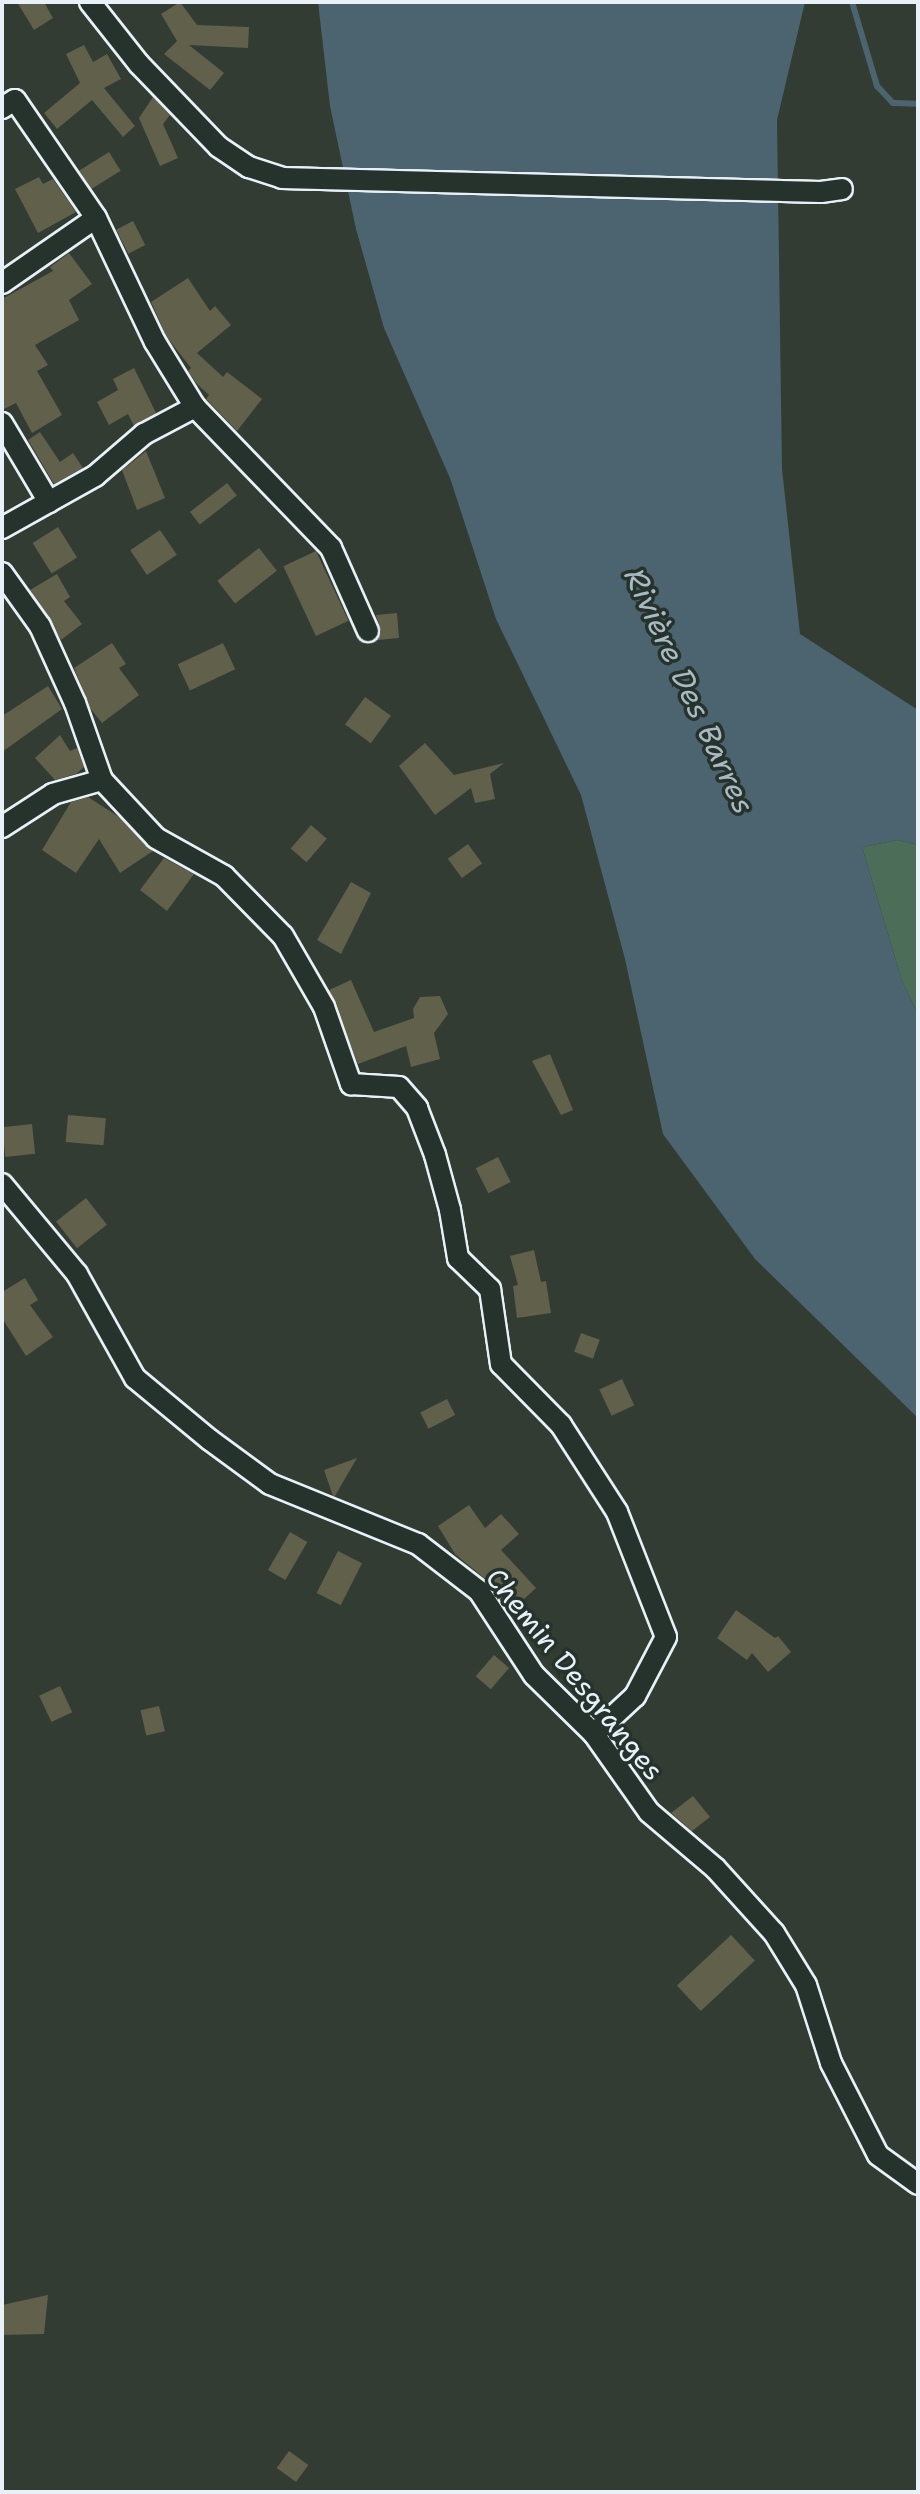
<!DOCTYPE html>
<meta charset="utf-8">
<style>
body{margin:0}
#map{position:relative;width:920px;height:2494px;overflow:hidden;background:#323c33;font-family:"Shantell Sans",sans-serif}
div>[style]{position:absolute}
.green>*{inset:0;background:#4c6e58}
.water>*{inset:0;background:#4c6470}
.stream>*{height:6px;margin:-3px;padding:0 3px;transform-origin:3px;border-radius:3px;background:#4c6470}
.building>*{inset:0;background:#60604b;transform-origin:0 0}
.roads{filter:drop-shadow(2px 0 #e8f1f8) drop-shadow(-2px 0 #e8f1f8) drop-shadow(0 2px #e8f1f8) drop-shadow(0 -2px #e8f1f8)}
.street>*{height:20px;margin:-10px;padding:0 10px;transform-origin:10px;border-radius:10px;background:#26332d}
span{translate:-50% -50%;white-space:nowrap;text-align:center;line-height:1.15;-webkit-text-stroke:7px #26332d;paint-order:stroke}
.street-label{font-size:28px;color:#e8f1f8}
.water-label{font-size:30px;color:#aab9c2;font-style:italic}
.frame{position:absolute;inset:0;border:4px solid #e8f1f8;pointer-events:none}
</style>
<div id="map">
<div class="green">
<i style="clip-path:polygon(898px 840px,918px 845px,918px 1014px,902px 981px,862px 847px)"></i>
</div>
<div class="water">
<i style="clip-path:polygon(318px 2px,805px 2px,777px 120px,782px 469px,800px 634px,918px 710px,918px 845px,898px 840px,862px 847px,902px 981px,918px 1014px,918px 1418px,755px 1259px,663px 1134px,625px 959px,581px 795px,496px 619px,450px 478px,384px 328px,356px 229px,330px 106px)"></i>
</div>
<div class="stream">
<i style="left:852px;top:2px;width:88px;rotate:73.4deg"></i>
<i style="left:877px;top:86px;width:23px;rotate:47deg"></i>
<i style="left:893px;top:103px;width:25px;rotate:2deg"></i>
</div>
<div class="building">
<i style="clip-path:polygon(17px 2px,44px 2px,53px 18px,34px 30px)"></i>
<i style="clip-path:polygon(180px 2px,197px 25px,249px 27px,248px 48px,189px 45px,224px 73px,210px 90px,164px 54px,177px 41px,161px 14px)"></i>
<i style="clip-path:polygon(84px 45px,93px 62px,107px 54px,121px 79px,104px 88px,135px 126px,123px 137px,92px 100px,57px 129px,44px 113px,80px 83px,66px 54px)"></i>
<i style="clip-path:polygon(153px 97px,170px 115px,163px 124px,178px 158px,160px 166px,139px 118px)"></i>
<i style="left:109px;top:152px;width:22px;height:35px;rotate:58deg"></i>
<i style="clip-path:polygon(39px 177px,43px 184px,53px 179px,76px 212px,38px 233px,15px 189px)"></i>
<i style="left:133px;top:221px;width:27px;height:19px;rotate:63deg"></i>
<i style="clip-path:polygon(69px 253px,92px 284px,69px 300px,79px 320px,35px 345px,48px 365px,37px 371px,62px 415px,32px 433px,16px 403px,2px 410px,2px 299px,53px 271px,50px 267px)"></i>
<i style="clip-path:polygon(188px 278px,210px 311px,215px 306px,231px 325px,197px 353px,223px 377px,227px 372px,262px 399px,237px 431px,206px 399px,209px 395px,196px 383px,188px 371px,191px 368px,166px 336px,151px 302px)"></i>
<i style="clip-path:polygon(134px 368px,156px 413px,134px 426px,128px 414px,109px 425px,97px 402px,118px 390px,113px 379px)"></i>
<i style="clip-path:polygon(40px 432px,60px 462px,73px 453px,83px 468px,54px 484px,28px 440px)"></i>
<i style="clip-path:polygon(146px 451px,165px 498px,137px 510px,122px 470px)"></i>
<i style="left:227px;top:483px;width:16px;height:47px;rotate:52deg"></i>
<i style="left:58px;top:527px;width:36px;height:30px;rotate:58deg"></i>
<i style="left:160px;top:530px;width:30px;height:36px;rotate:56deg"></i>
<i style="left:259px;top:548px;width:29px;height:53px;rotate:52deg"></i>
<i style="left:316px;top:551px;width:77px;height:36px;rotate:65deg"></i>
<i style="clip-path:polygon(57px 574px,70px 597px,64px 601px,82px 624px,61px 640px,30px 590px)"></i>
<i style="clip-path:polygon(397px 613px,399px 638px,378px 640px,381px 632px,376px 615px)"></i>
<i style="clip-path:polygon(112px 643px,126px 664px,119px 668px,139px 695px,102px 723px,90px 708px,74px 668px)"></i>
<i style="left:223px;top:643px;width:29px;height:50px;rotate:65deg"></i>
<i style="clip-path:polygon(48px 686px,62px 709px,2px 752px,2px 716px)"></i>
<i style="left:365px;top:697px;width:32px;height:34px;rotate:36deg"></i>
<i style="clip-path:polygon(60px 735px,70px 751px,77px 748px,84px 767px,76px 774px,55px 780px,35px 758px)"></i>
<i style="clip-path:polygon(425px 743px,454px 775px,504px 763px,490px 774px,495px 799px,475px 803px,471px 788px,435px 815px,399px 766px)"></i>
<i style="clip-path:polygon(88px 797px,119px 817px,153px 851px,120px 873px,99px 839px,76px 873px,42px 850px,71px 802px)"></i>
<i style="left:311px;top:825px;width:21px;height:31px;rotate:41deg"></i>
<i style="left:468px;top:844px;width:24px;height:25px;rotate:54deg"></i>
<i style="clip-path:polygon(164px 858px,194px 874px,167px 911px,140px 890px)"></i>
<i style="clip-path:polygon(351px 882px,371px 893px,341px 954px,317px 940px)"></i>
<i style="clip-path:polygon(351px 980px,374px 1032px,414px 1018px,413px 1009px,420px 997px,440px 996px,448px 1014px,434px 1033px,440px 1059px,411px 1067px,406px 1046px,358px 1064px,329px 990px)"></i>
<i style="clip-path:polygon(550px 1054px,573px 1110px,561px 1115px,532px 1061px)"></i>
<i style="left:68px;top:1115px;width:38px;height:27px;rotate:5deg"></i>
<i style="left:32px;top:1124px;width:30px;height:30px;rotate:84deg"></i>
<i style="left:498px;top:1157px;width:28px;height:25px;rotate:63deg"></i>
<i style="left:86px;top:1198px;width:34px;height:38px;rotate:52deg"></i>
<i style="clip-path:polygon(534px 1250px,541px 1282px,546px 1281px,551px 1313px,517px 1318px,513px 1286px,518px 1285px,510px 1256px)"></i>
<i style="clip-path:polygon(25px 1278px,38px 1300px,30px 1305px,53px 1337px,26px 1356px,2px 1318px,2px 1292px)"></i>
<i style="left:581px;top:1333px;width:20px;height:20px;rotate:20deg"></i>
<i style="left:622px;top:1379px;width:29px;height:25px;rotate:65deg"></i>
<i style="left:447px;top:1399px;width:18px;height:30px;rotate:63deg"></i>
<i style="clip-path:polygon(357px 1458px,335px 1496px,333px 1496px,324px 1470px)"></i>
<i style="clip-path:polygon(469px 1505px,485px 1528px,501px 1514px,519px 1534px,501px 1550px,536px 1588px,509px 1613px,490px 1583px,455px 1554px,438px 1526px)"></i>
<i style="left:290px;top:1532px;width:20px;height:44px;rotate:30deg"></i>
<i style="left:338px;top:1551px;width:27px;height:47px;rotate:27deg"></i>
<i style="clip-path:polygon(736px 1610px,775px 1638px,778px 1636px,791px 1652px,768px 1672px,752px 1653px,747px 1660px,717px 1638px)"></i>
<i style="left:494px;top:1655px;width:20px;height:28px;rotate:41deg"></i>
<i style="left:60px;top:1686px;width:29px;height:23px;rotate:65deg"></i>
<i style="left:159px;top:1706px;width:26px;height:19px;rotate:77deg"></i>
<i style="clip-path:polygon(693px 1796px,710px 1817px,692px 1831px,671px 1813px)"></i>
<i style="left:731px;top:1935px;width:35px;height:74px;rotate:47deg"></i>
<i style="clip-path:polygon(48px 2295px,44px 2334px,2px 2335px,2px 2305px)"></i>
<i style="left:289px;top:2451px;width:24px;height:21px;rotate:36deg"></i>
</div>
<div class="roads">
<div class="street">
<i style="left:90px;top:2px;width:79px;rotate:51.7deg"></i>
<i style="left:139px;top:64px;width:115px;rotate:46.1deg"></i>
<i style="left:219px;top:147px;width:36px;rotate:34deg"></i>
<i style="left:249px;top:167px;width:35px;rotate:18deg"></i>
<i style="left:282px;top:178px;width:539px;rotate:1.49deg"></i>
<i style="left:821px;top:192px;width:21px;rotate:-8deg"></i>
<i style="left:2px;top:108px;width:15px;rotate:-32deg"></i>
<i style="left:15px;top:100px;width:143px;rotate:55.5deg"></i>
<i style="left:96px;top:218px;width:137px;rotate:64.6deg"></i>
<i style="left:155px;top:342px;width:76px;rotate:58.4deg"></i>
<i style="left:2px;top:283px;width:114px;rotate:-34.7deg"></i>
<i style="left:2px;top:423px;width:92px;rotate:59.3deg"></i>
<i style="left:2px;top:528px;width:107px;rotate:-29.2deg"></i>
<i style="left:95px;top:476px;width:65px;rotate:-40.6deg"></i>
<i style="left:144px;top:434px;width:58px;rotate:-27.9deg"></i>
<i style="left:195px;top:407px;width:196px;rotate:46deg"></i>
<i style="left:331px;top:548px;width:91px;rotate:66deg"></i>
<i style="left:2px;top:573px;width:65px;rotate:54.4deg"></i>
<i style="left:40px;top:626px;width:85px;rotate:65.6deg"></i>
<i style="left:75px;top:703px;width:82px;rotate:70.7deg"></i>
<i style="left:102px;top:780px;width:51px;rotate:164.1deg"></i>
<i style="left:53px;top:794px;width:61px;rotate:147.1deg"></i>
<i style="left:102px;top:780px;width:79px;rotate:47deg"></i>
<i style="left:156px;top:838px;width:78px;rotate:29.2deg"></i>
<i style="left:224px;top:876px;width:84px;rotate:45.5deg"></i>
<i style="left:283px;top:936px;width:82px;rotate:60deg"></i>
<i style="left:324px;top:1007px;width:82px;rotate:70.7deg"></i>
<i style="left:351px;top:1084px;width:48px;rotate:3.6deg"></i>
<i style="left:399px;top:1087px;width:28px;rotate:49deg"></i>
<i style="left:417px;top:1108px;width:50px;rotate:69deg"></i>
<i style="left:435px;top:1155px;width:57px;rotate:74.7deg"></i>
<i style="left:450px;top:1210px;width:49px;rotate:80.5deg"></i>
<i style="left:458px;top:1258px;width:45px;rotate:44.1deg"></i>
<i style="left:490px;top:1289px;width:76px;rotate:81.7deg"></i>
<i style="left:501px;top:1364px;width:86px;rotate:45.5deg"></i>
<i style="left:561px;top:1425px;width:103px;rotate:57.2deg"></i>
<i style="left:617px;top:1512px;width:134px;rotate:68.6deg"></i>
<i style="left:666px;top:1637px;width:67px;rotate:117.7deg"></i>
<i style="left:635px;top:1696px;width:56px;rotate:137.2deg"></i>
<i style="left:2px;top:1184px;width:117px;rotate:50.2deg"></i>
<i style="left:77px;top:1274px;width:119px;rotate:60.9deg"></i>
<i style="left:135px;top:1378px;width:97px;rotate:39.6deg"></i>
<i style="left:210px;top:1440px;width:74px;rotate:36.3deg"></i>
<i style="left:270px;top:1484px;width:160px;rotate:22.1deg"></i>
<i style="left:418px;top:1544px;width:77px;rotate:37.6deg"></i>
<i style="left:479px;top:1591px;width:100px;rotate:56.8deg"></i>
<i style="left:534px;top:1675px;width:84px;rotate:44.5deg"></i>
<i style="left:594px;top:1734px;width:95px;rotate:54.8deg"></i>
<i style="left:649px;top:1812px;width:87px;rotate:40.3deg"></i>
<i style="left:715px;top:1868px;width:88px;rotate:47.8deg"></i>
<i style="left:774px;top:1933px;width:61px;rotate:58.4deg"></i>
<i style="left:806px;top:1985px;width:82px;rotate:72.2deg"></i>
<i style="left:831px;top:2063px;width:103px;rotate:62.9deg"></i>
<i style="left:878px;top:2155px;width:49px;rotate:35.9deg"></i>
</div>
</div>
<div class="street-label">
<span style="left:575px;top:1674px;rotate:51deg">Chemin Desgranges</span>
</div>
<div class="water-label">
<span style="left:689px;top:691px;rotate:65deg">Rivière Des Barres</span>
</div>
<div class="frame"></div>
</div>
